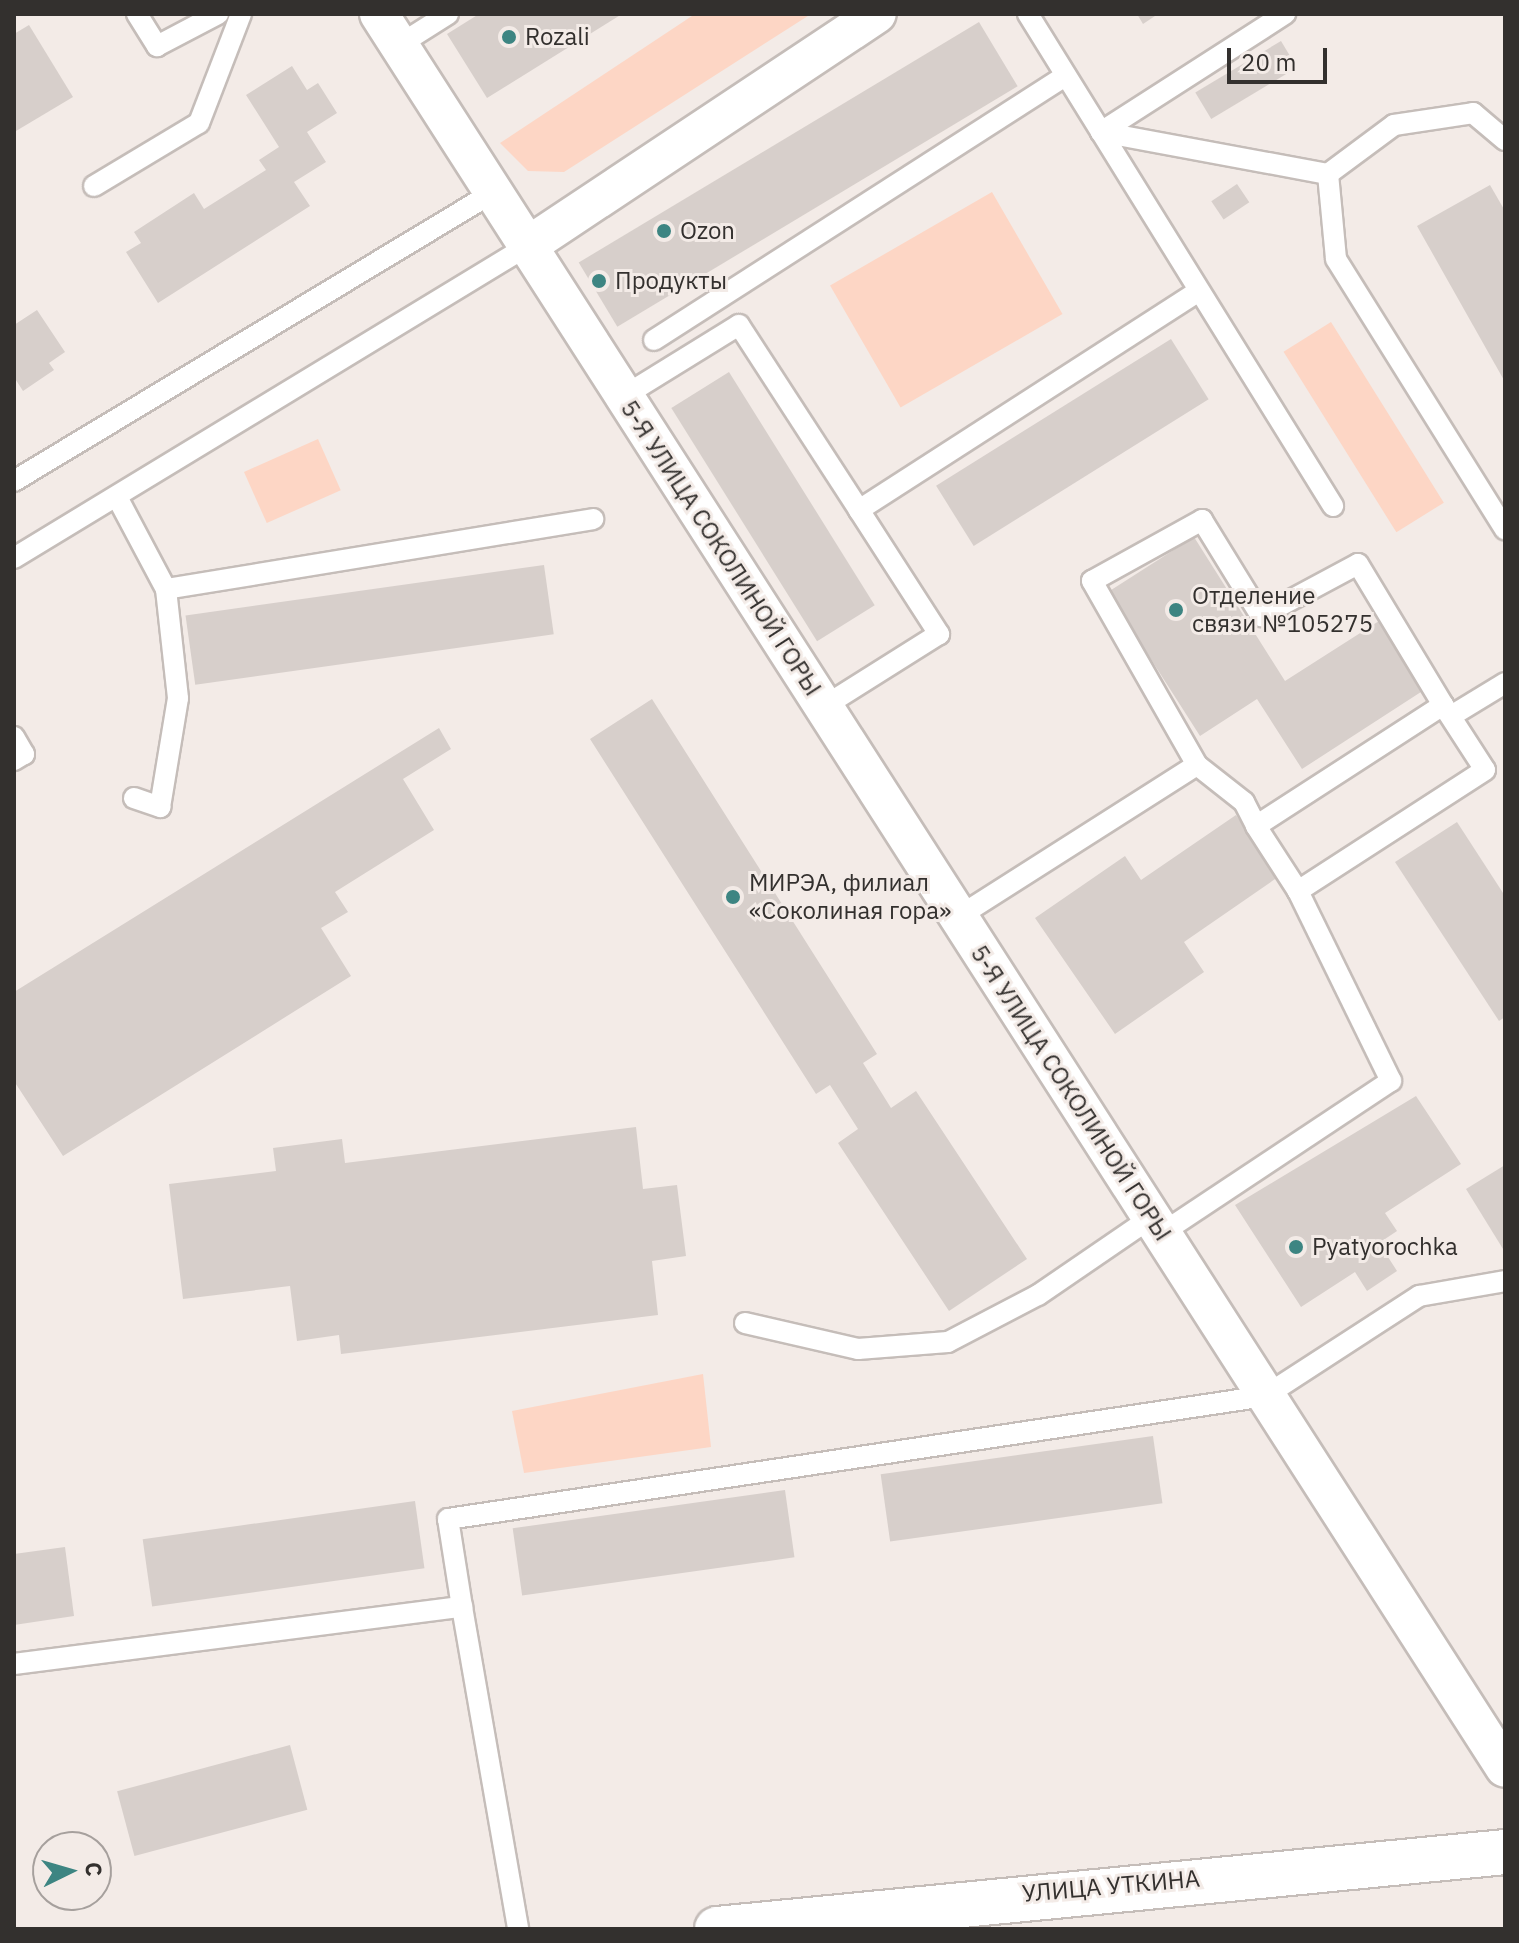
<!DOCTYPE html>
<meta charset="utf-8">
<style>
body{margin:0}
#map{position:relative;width:1519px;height:1943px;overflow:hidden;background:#f3ebe7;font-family:"IBM Plex Sans",sans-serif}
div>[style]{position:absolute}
.green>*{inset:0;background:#fdd6c5;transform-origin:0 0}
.building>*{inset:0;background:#d7cfcb;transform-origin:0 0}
.roads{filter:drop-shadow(2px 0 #c5bdb9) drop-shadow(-2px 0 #c5bdb9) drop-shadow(0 2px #c5bdb9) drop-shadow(0 -2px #c5bdb9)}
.service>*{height:20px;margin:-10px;padding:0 10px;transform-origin:10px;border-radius:10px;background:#fff}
.minor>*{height:38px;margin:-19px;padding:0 19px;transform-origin:19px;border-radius:19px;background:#fff}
.tertiary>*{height:44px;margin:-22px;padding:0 22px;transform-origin:22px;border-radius:22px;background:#fff}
.dots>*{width:22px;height:22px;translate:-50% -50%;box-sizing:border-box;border:4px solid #f3ebe7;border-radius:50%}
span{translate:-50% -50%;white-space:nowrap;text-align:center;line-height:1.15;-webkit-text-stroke:6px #f3ebe7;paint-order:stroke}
.poi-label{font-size:24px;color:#33302e}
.left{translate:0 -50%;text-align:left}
.street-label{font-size:24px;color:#33302e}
.frame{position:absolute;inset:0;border:16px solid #33302e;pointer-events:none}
.north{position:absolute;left:32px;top:1831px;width:80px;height:80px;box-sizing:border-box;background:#f3ebe7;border:2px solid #a6a09d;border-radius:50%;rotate:85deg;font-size:22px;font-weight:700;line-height:32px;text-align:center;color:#33302e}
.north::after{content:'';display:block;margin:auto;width:28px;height:36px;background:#3d8582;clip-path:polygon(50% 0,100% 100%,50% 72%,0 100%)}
.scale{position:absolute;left:1227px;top:48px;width:100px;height:36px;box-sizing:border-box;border:4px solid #33302e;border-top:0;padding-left:10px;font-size:24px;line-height:28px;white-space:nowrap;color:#33302e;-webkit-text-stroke:6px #f3ebe7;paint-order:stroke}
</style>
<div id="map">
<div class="green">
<i style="clip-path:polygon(695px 14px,811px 14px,564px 172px,528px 171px,500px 143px)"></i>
<i style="left:992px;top:192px;width:141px;height:187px;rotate:60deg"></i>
<i style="left:1331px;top:322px;width:213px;height:56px;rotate:58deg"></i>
<i style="left:318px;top:439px;width:56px;height:81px;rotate:66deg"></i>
<i style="clip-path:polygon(703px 1374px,711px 1447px,524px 1473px,512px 1411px)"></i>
</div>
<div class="building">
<i style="clip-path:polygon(479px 14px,622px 14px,487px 98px,447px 34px)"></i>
<i style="clip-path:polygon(1137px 14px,1158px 14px,1143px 24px)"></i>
<i style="left:979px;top:22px;width:75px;height:467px;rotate:59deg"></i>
<i style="clip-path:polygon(29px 25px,73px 97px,16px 131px,14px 34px)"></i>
<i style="left:1281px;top:41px;width:31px;height:100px;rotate:59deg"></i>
<i style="clip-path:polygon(292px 66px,307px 90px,318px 83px,337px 113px,307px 132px,326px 162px,294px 182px,310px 206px,158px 303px,126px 252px,141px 243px,134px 232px,194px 193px,204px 209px,266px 170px,259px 160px,279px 147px,246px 95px)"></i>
<i style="left:1237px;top:184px;width:22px;height:31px;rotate:56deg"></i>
<i style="clip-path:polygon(1490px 185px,1505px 211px,1505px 382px,1417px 226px)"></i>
<i style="clip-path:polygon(37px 310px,65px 352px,49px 363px,54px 370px,23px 391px,14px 377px,14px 325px)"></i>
<i style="left:1171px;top:339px;width:71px;height:277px;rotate:58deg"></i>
<i style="left:729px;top:372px;width:275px;height:68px;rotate:58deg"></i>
<i style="clip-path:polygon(1194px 537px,1285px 681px,1379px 621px,1424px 690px,1302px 769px,1257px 699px,1200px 736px,1108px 592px)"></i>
<i style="left:544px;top:565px;width:70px;height:362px;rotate:82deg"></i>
<i style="clip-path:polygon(652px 699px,877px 1054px,863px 1063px,891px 1108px,916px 1091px,1027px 1259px,949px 1311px,838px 1143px,858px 1129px,830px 1085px,816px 1094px,590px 739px)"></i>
<i style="clip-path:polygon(439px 728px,451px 749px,403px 779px,434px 830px,335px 892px,348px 912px,321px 928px,351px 976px,63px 1156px,14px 1081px,14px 992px)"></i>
<i style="clip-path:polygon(1236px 815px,1278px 877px,1184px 942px,1204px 972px,1115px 1034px,1035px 918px,1125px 856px,1141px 880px)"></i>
<i style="clip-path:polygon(1457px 822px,1505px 896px,1505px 1017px,1499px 1021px,1395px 862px)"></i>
<i style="clip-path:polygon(1416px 1096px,1461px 1164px,1385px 1213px,1397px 1231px,1379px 1243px,1397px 1271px,1367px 1291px,1355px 1272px,1301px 1307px,1235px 1205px)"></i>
<i style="clip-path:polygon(636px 1127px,643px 1189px,677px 1185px,686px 1256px,652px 1261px,658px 1315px,341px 1354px,339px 1335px,297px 1341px,290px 1286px,183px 1299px,169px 1184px,276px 1171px,273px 1148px,342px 1139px,345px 1163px)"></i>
<i style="clip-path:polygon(1505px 1165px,1505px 1247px,1503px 1249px,1466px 1189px)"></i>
<i style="left:1153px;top:1436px;width:68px;height:275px;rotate:82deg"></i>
<i style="left:785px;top:1490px;width:68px;height:275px;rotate:82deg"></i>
<i style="left:415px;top:1501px;width:68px;height:275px;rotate:82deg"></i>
<i style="clip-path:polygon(65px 1547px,74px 1616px,14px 1625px,14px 1554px)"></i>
<i style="left:290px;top:1745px;width:67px;height:179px;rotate:75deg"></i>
</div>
<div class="roads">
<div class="service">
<i style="left:137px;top:14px;width:38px;rotate:58deg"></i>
<i style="left:157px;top:46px;width:69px;rotate:-27.7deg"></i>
<i style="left:1028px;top:14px;width:579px;rotate:58.2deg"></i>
<i style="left:399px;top:45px;width:58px;rotate:-32.3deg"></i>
<i style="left:1101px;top:132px;width:231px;rotate:10.5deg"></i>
<i style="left:1328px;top:174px;width:82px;rotate:-36.6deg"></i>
<i style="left:1394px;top:125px;width:80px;rotate:-8.6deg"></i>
<i style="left:1473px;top:113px;width:42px;rotate:40.2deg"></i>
<i style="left:1101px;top:132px;width:219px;rotate:-32.7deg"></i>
<i style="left:1328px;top:174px;width:85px;rotate:84.6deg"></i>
<i style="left:1336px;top:259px;width:319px;rotate:58deg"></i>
<i style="left:94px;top:186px;width:122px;rotate:-31deg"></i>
<i style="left:199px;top:123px;width:117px;rotate:-68.9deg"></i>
<i style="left:654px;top:340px;width:489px;rotate:-32.7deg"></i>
<i style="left:624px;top:396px;width:135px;rotate:-31.7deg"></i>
<i style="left:739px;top:325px;width:221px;rotate:57deg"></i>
<i style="left:859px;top:510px;width:148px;rotate:57.2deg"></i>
<i style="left:939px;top:634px;width:137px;rotate:147.8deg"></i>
<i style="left:14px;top:481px;width:558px;rotate:-31.07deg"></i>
<i style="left:117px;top:497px;width:104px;rotate:62deg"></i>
<i style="left:166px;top:589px;width:433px;rotate:-9.3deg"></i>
<i style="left:859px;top:510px;width:404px;rotate:-32.8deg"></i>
<i style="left:14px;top:558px;width:599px;rotate:-31.28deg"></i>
<i style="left:1443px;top:705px;width:77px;rotate:57.1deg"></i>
<i style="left:1485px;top:770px;width:223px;rotate:147.1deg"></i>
<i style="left:1298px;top:891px;width:77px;rotate:-122.9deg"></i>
<i style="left:1256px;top:826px;width:223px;rotate:-32.9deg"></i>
<i style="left:1451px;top:716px;width:63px;rotate:-31.4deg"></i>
<i style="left:14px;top:737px;width:20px;rotate:60deg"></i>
<i style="left:24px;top:754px;width:12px;rotate:149deg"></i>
<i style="left:1197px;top:765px;width:212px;rotate:-119.7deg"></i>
<i style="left:1092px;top:581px;width:126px;rotate:-29deg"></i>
<i style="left:1202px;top:520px;width:113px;rotate:58.4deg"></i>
<i style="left:1261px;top:616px;width:110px;rotate:-28.2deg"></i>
<i style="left:1358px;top:564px;width:165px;rotate:58.9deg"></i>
<i style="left:134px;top:798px;width:28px;rotate:19deg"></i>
<i style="left:160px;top:807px;width:110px;rotate:-80.6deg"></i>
<i style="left:178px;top:698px;width:110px;rotate:-96.3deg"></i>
<i style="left:958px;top:917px;width:283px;rotate:-32.5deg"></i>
<i style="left:1197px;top:765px;width:60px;rotate:38.2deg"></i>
<i style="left:1244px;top:802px;width:27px;rotate:63deg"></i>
<i style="left:1162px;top:1233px;width:275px;rotate:-33.6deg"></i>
<i style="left:1391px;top:1081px;width:212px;rotate:-116.1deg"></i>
<i style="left:745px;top:1323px;width:116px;rotate:13deg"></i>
<i style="left:858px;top:1349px;width:90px;rotate:-4.4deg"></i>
<i style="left:948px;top:1342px;width:102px;rotate:-27.6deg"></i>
<i style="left:1038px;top:1295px;width:138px;rotate:-34.4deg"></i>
<i style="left:462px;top:1607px;width:327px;rotate:80.1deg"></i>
<i style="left:14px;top:1664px;width:452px;rotate:-7.3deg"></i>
<i style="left:462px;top:1607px;width:89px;rotate:-99deg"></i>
<i style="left:448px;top:1519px;width:826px;rotate:-8.56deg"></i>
<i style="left:1265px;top:1396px;width:184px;rotate:-33deg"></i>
<i style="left:1419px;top:1296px;width:87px;rotate:-9.9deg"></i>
</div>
<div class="minor">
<i style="left:379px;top:14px;width:2084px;rotate:57.3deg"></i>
<i style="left:526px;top:247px;width:421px;rotate:-33.6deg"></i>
</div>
<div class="tertiary">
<i style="left:717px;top:1929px;width:792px;rotate:-5.58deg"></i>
</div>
</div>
<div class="dots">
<i style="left:509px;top:37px;background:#3d8582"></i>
<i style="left:664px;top:231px;background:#3d8582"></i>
<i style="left:599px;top:281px;background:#3d8582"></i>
<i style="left:1176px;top:610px;background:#3d8582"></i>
<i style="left:733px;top:897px;background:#3d8582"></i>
<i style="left:1296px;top:1247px;background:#3d8582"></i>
</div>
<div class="poi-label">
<span class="left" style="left:525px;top:37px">Rozali</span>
<span class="left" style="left:680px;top:231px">Ozon</span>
<span class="left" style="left:615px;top:281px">Продукты</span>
<span class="left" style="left:1192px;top:610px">Отделение<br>связи №105275</span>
<span class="left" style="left:749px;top:897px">МИРЭА, филиал<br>«Соколиная гора»</span>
<span class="left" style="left:1312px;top:1247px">Pyatyorochka</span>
</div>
<div class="street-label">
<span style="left:721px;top:548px;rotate:57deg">5-Я УЛИЦА СОКОЛИНОЙ ГОРЫ</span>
<span style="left:1071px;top:1093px;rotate:57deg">5-Я УЛИЦА СОКОЛИНОЙ ГОРЫ</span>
<span style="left:1111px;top:1886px;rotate:-5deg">УЛИЦА УТКИНА</span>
</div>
<div class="frame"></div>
<div class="north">С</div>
<div class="scale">20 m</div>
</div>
